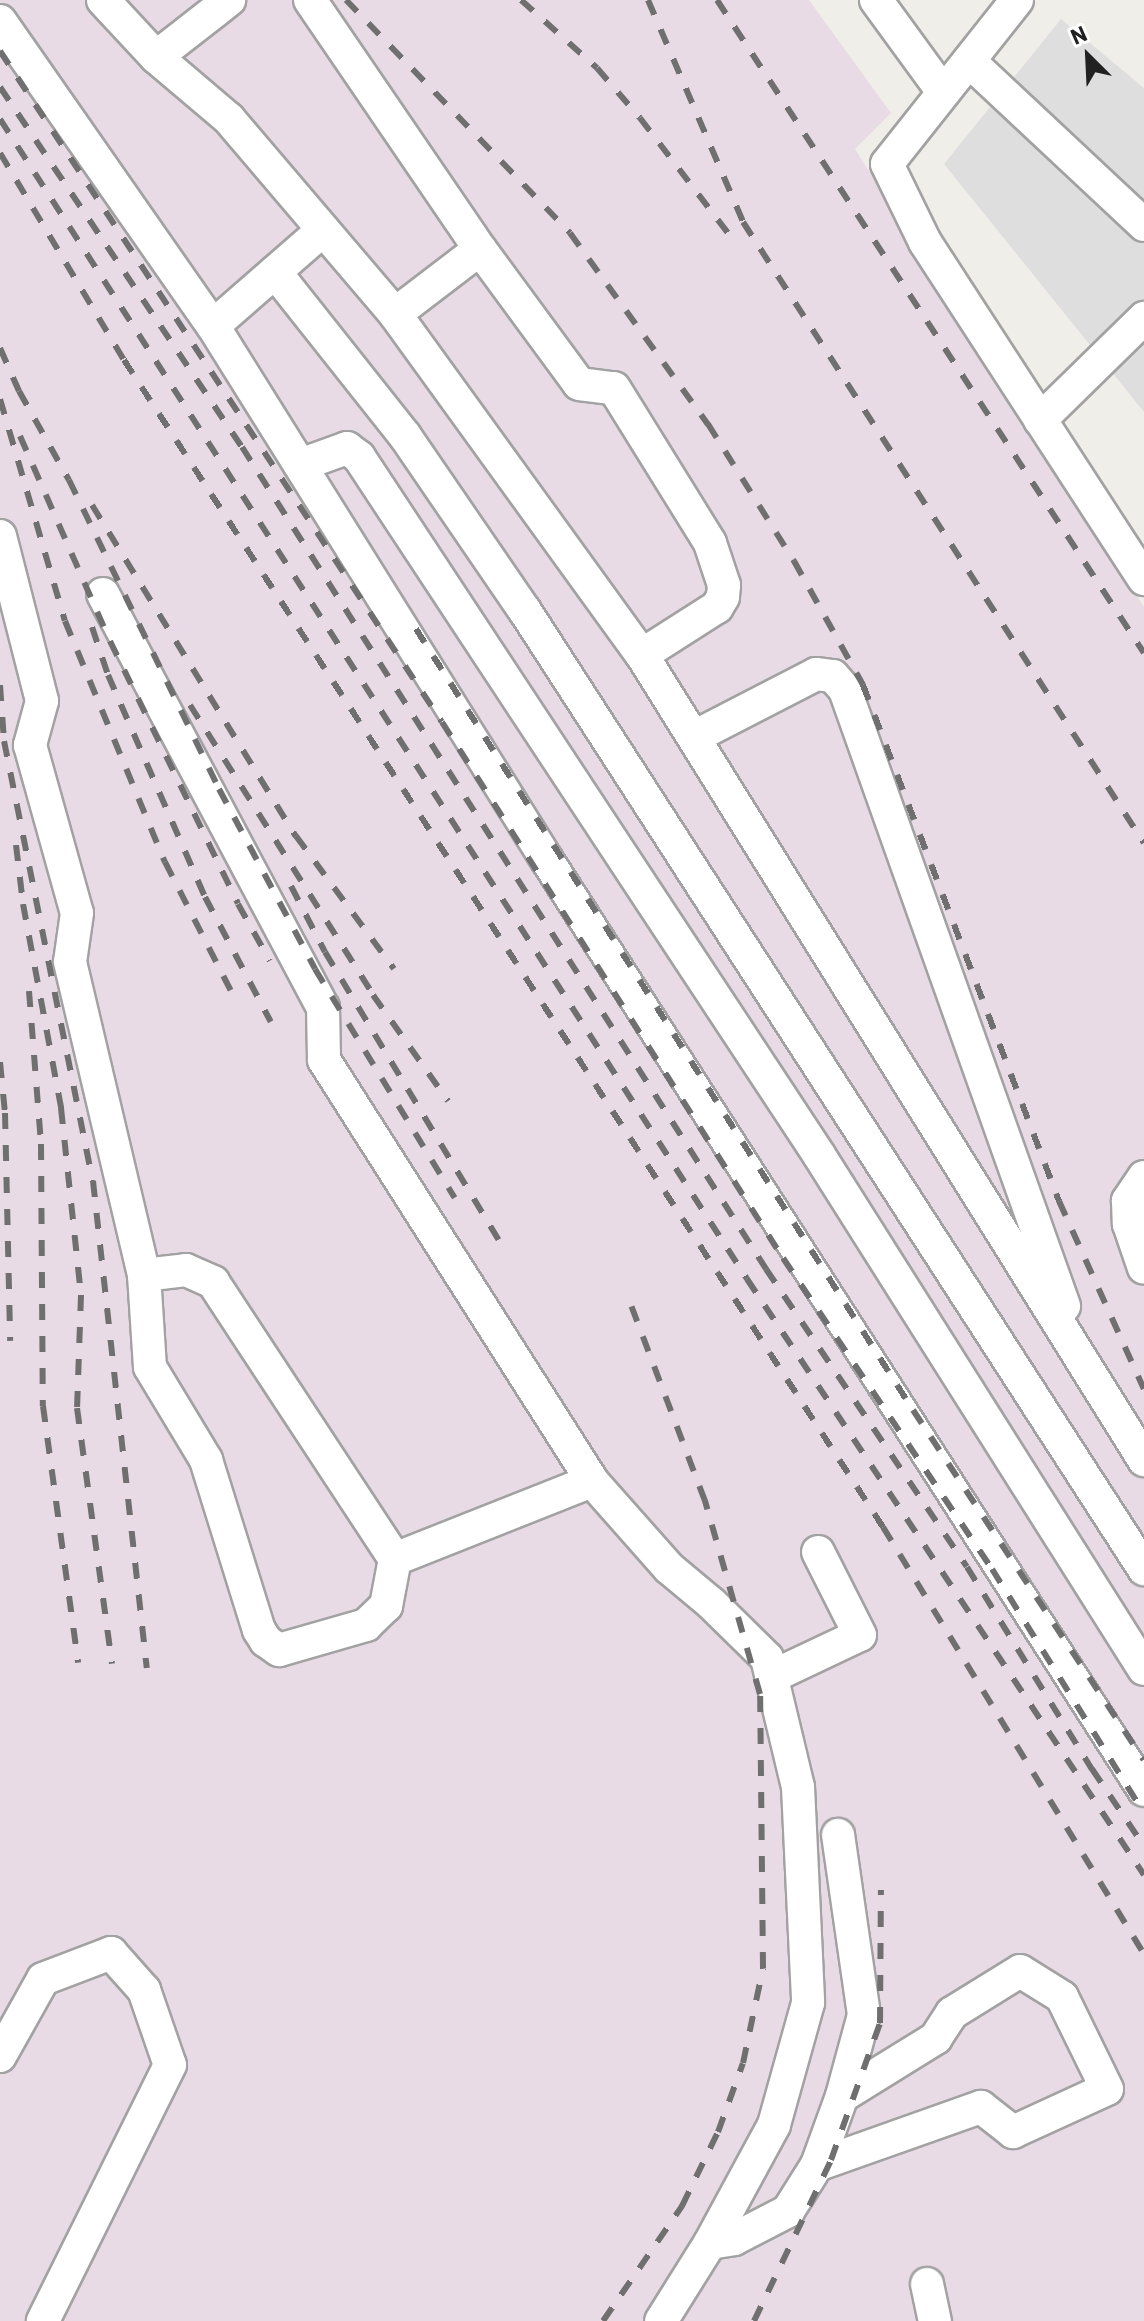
<!DOCTYPE html>
<style>
body{margin:0}
#map{position:relative;width:1144px;height:2321px;overflow:hidden;background:#f0eee8;font-family:Barlow,sans-serif}
div>[style]{position:absolute}
.residential>*{inset:0;background:#dfdede}
.industrial>*{inset:0;background:#e8dbe5}
.roads{filter:drop-shadow(2px 0 #a2a2a2) drop-shadow(-2px 0 #a2a2a2) drop-shadow(0 2px #a2a2a2) drop-shadow(0 -2px #a2a2a2)}
.minor>*{height:32px;margin:-16px;padding:0 16px;transform-origin:16px;border-radius:16px;background:#fff}
.rail>*{height:6px;margin-top:-3px;transform-origin:0;background:repeating-linear-gradient(90deg,#6f6f6f 0 16px,transparent 0 32px)}
span{translate:-50% -50%;white-space:nowrap;text-align:center;line-height:1.15;-webkit-text-stroke:6px #fff;paint-order:stroke}
.north{position:absolute;left:1048px;top:16px;width:80px;height:80px;-webkit-text-stroke:6px #fff;paint-order:stroke;rotate:336deg;font-size:22px;font-weight:700;line-height:32px;text-align:center;color:#212121}
.north::after{content:'';display:block;margin:auto;width:28px;height:36px;background:#212121;clip-path:polygon(50% 0,100% 100%,50% 72%,0 100%)}
</style>
<div id="map">
<div class="residential">
<i style="clip-path:polygon(1061px 19px,1144px 88px,1144px 412px,944px 164px)"></i>
</div>
<div class="industrial">
<i style="clip-path:polygon(0 0,809px 0,891px 113px,855px 149px,1144px 607px,1144px 2321px,0 2321px)"></i>
</div>
<div class="roads">
<div class="minor">
<i style="left:103px;top:0;width:78px;rotate:47.1deg"></i>
<i style="left:156px;top:57px;width:96px;rotate:40.3deg"></i>
<i style="left:229px;top:119px;width:256px;rotate:49.6deg"></i>
<i style="left:395px;top:314px;width:421px;rotate:54.1deg"></i>
<i style="left:642px;top:655px;width:949px;rotate:58.05deg"></i>
<i style="left:310px;top:0;width:301px;rotate:55.7deg"></i>
<i style="left:480px;top:249px;width:167px;rotate:53.7deg"></i>
<i style="left:579px;top:384px;width:35px;rotate:7deg"></i>
<i style="left:614px;top:388px;width:182px;rotate:58.2deg"></i>
<i style="left:710px;top:543px;width:44px;rotate:71.6deg"></i>
<i style="left:724px;top:585px;width:12px;rotate:95deg"></i>
<i style="left:723px;top:597px;width:12px;rotate:121deg"></i>
<i style="left:717px;top:607px;width:89px;rotate:147.4deg"></i>
<i style="left:876px;top:0;width:114px;rotate:53.9deg"></i>
<i style="left:1017px;top:0;width:209px;rotate:128.4deg"></i>
<i style="left:887px;top:164px;width:87px;rotate:64deg"></i>
<i style="left:925px;top:242px;width:402px;rotate:57deg"></i>
<i style="left:0;top:21px;width:372px;rotate:55.1deg"></i>
<i style="left:213px;top:326px;width:146px;rotate:-41.1deg"></i>
<i style="left:156px;top:57px;width:93px;rotate:-38deg"></i>
<i style="left:969px;top:61px;width:240px;rotate:43.1deg"></i>
<i style="left:275px;top:272px;width:209px;rotate:51.6deg"></i>
<i style="left:405px;top:436px;width:212px;rotate:55.6deg"></i>
<i style="left:525px;top:611px;width:1141px;rotate:57.13deg"></i>
<i style="left:395px;top:314px;width:107px;rotate:-37.4deg"></i>
<i style="left:213px;top:326px;width:630px;rotate:57.98deg"></i>
<i style="left:547px;top:860px;width:1105px;rotate:57.3deg"></i>
<i style="left:1040px;top:420px;width:146px;rotate:-44.4deg"></i>
<i style="left:300px;top:465px;width:50px;rotate:-19.9deg"></i>
<i style="left:347px;top:448px;width:15px;rotate:37deg"></i>
<i style="left:359px;top:457px;width:836px;rotate:56.61deg"></i>
<i style="left:819px;top:1155px;width:608px;rotate:57.7deg"></i>
<i style="left:0;top:536px;width:170px;rotate:75.7deg"></i>
<i style="left:42px;top:701px;width:46px;rotate:105.3deg"></i>
<i style="left:30px;top:745px;width:174px;rotate:74.4deg"></i>
<i style="left:77px;top:913px;width:49px;rotate:98.1deg"></i>
<i style="left:70px;top:962px;width:322px;rotate:76.7deg"></i>
<i style="left:144px;top:1275px;width:42px;rotate:-6.8deg"></i>
<i style="left:186px;top:1270px;width:30px;rotate:24deg"></i>
<i style="left:213px;top:1282px;width:331px;rotate:56.7deg"></i>
<i style="left:395px;top:1559px;width:212px;rotate:-21.6deg"></i>
<i style="left:103px;top:594px;width:468px;rotate:62deg"></i>
<i style="left:323px;top:1007px;width:53px;rotate:88.9deg"></i>
<i style="left:324px;top:1060px;width:499px;rotate:57.5deg"></i>
<i style="left:592px;top:1481px;width:116px;rotate:48.5deg"></i>
<i style="left:669px;top:1568px;width:55px;rotate:39.8deg"></i>
<i style="left:711px;top:1603px;width:78px;rotate:44.5deg"></i>
<i style="left:767px;top:1658px;width:133px;rotate:76.5deg"></i>
<i style="left:798px;top:1787px;width:216px;rotate:87.3deg"></i>
<i style="left:808px;top:2003px;width:127px;rotate:105.6deg"></i>
<i style="left:774px;top:2125px;width:134px;rotate:118.5deg"></i>
<i style="left:710px;top:2243px;width:92px;rotate:122.1deg"></i>
<i style="left:694px;top:737px;width:137px;rotate:-27.3deg"></i>
<i style="left:816px;top:674px;width:17px;rotate:7deg"></i>
<i style="left:833px;top:676px;width:18px;rotate:49deg"></i>
<i style="left:845px;top:690px;width:654px;rotate:70.43deg"></i>
<i style="left:1144px;top:1177px;width:29px;rotate:124deg"></i>
<i style="left:1128px;top:1201px;width:23px;rotate:88deg"></i>
<i style="left:1129px;top:1224px;width:46px;rotate:71.2deg"></i>
<i style="left:144px;top:1275px;width:92px;rotate:86.3deg"></i>
<i style="left:150px;top:1367px;width:109px;rotate:58.9deg"></i>
<i style="left:206px;top:1460px;width:178px;rotate:72.7deg"></i>
<i style="left:259px;top:1630px;width:13px;rotate:58deg"></i>
<i style="left:266px;top:1641px;width:16px;rotate:35deg"></i>
<i style="left:279px;top:1650px;width:91px;rotate:-16deg"></i>
<i style="left:366px;top:1625px;width:28px;rotate:-44deg"></i>
<i style="left:386px;top:1606px;width:48px;rotate:-79.2deg"></i>
<i style="left:771px;top:1677px;width:98px;rotate:-25.3deg"></i>
<i style="left:860px;top:1635px;width:93px;rotate:-116.8deg"></i>
<i style="left:0;top:2056px;width:88px;rotate:-60.8deg"></i>
<i style="left:43px;top:1979px;width:73px;rotate:-20.9deg"></i>
<i style="left:111px;top:1953px;width:50px;rotate:48.3deg"></i>
<i style="left:144px;top:1990px;width:79px;rotate:70.9deg"></i>
<i style="left:170px;top:2065px;width:286px;rotate:116.4deg"></i>
<i style="left:817px;top:2165px;width:73px;rotate:-70.1deg"></i>
<i style="left:710px;top:2243px;width:24px;rotate:-9deg"></i>
<i style="left:734px;top:2239px;width:61px;rotate:-27.4deg"></i>
<i style="left:788px;top:2211px;width:54px;rotate:-57.8deg"></i>
<i style="left:817px;top:2165px;width:174px;rotate:-19.5deg"></i>
<i style="left:981px;top:2107px;width:41px;rotate:38deg"></i>
<i style="left:1013px;top:2132px;width:103px;rotate:-24.6deg"></i>
<i style="left:1107px;top:2089px;width:102px;rotate:-116.1deg"></i>
<i style="left:1062px;top:1997px;width:49px;rotate:-148.2deg"></i>
<i style="left:1020px;top:1971px;width:80px;rotate:148.3deg"></i>
<i style="left:952px;top:2013px;width:30px;rotate:123deg"></i>
<i style="left:936px;top:2038px;width:110px;rotate:148.3deg"></i>
<i style="left:842px;top:2096px;width:84px;rotate:-74.8deg"></i>
<i style="left:864px;top:2015px;width:182px;rotate:-98.2deg"></i>
<i style="left:927px;top:2284px;width:38px;rotate:78deg"></i>
</div>
</div>
<div class="rail">
<i style="left:346px;top:0;width:323px;rotate:46.1deg"></i>
<i style="left:570px;top:233px;width:236px;rotate:54.2deg"></i>
<i style="left:708px;top:424px;width:162px;rotate:57.9deg"></i>
<i style="left:794px;top:561px;width:142px;rotate:60.9deg"></i>
<i style="left:863px;top:685px;width:552px;rotate:69.2deg"></i>
<i style="left:1059px;top:1201px;width:206px;rotate:65.7deg"></i>
<i style="left:521px;top:0;width:102px;rotate:41.8deg"></i>
<i style="left:597px;top:68px;width:66px;rotate:49.3deg"></i>
<i style="left:640px;top:118px;width:150px;rotate:52.6deg"></i>
<i style="left:648px;top:0;width:241px;rotate:66.8deg"></i>
<i style="left:743px;top:222px;width:739px;rotate:57.15deg"></i>
<i style="left:717px;top:0;width:780px;rotate:56.82deg"></i>
<i style="left:0;top:51px;width:803px;rotate:56.63deg"></i>
<i style="left:442px;top:722px;width:635px;rotate:57.54deg"></i>
<i style="left:783px;top:1258px;width:375px;rotate:56.1deg"></i>
<i style="left:992px;top:1569px;width:287px;rotate:58.1deg"></i>
<i style="left:0;top:87px;width:434px;rotate:56.1deg"></i>
<i style="left:242px;top:447px;width:975px;rotate:57.48deg"></i>
<i style="left:766px;top:1269px;width:359px;rotate:56deg"></i>
<i style="left:967px;top:1567px;width:238px;rotate:58.3deg"></i>
<i style="left:1092px;top:1769px;width:93px;rotate:56deg"></i>
<i style="left:0;top:119px;width:1380px;rotate:57.22deg"></i>
<i style="left:747px;top:1279px;width:716px;rotate:56.33deg"></i>
<i style="left:0;top:153px;width:241px;rotate:59.1deg"></i>
<i style="left:124px;top:360px;width:1392px;rotate:56.96deg"></i>
<i style="left:883px;top:1527px;width:500px;rotate:58.57deg"></i>
<i style="left:0;top:348px;width:47px;rotate:66.2deg"></i>
<i style="left:19px;top:391px;width:102px;rotate:60.7deg"></i>
<i style="left:69px;top:480px;width:343px;rotate:64.1deg"></i>
<i style="left:219px;top:789px;width:204px;rotate:61.9deg"></i>
<i style="left:315px;top:969px;width:268px;rotate:58.6deg"></i>
<i style="left:0;top:399px;width:231px;rotate:73.7deg"></i>
<i style="left:65px;top:621px;width:261px;rotate:67.5deg"></i>
<i style="left:165px;top:862px;width:147px;rotate:62.9deg"></i>
<i style="left:20px;top:436px;width:224px;rotate:66.3deg"></i>
<i style="left:110px;top:641px;width:292px;rotate:64deg"></i>
<i style="left:238px;top:904px;width:65px;rotate:60.7deg"></i>
<i style="left:92px;top:505px;width:389px;rotate:58.4deg"></i>
<i style="left:296px;top:836px;width:165px;rotate:53.6deg"></i>
<i style="left:92px;top:627px;width:51px;rotate:71.6deg"></i>
<i style="left:108px;top:675px;width:242px;rotate:66.4deg"></i>
<i style="left:205px;top:897px;width:141px;rotate:62.2deg"></i>
<i style="left:416px;top:629px;width:926px;rotate:57.53deg"></i>
<i style="left:913px;top:1410px;width:419px;rotate:56.6deg"></i>
<i style="left:0;top:685px;width:56px;rotate:85.9deg"></i>
<i style="left:4px;top:741px;width:449px;rotate:78.6deg"></i>
<i style="left:93px;top:1181px;width:490px;rotate:83.7deg"></i>
<i style="left:190px;top:705px;width:343px;rotate:57.7deg"></i>
<i style="left:373px;top:995px;width:130px;rotate:54.7deg"></i>
<i style="left:16px;top:845px;width:59px;rotate:83.2deg"></i>
<i style="left:23px;top:904px;width:208px;rotate:79.4deg"></i>
<i style="left:61px;top:1108px;width:188px;rotate:83.9deg"></i>
<i style="left:81px;top:1295px;width:113px;rotate:92deg"></i>
<i style="left:77px;top:1408px;width:258px;rotate:82.2deg"></i>
<i style="left:291px;top:886px;width:74px;rotate:62.7deg"></i>
<i style="left:325px;top:952px;width:336px;rotate:58.9deg"></i>
<i style="left:29px;top:991px;width:153px;rotate:85.5deg"></i>
<i style="left:41px;top:1144px;width:262px;rotate:89.6deg"></i>
<i style="left:43px;top:1406px;width:259px;rotate:82.2deg"></i>
<i style="left:0;top:1062px;width:51px;rotate:84.4deg"></i>
<i style="left:5px;top:1113px;width:228px;rotate:88.7deg"></i>
<i style="left:603px;top:2321px;width:140px;rotate:-55.5deg"></i>
<i style="left:682px;top:2206px;width:82px;rotate:-64.1deg"></i>
<i style="left:718px;top:2132px;width:73px;rotate:-70.1deg"></i>
<i style="left:743px;top:2063px;width:97px;rotate:-78.1deg"></i>
<i style="left:763px;top:1968px;width:274px;rotate:-90.6deg"></i>
<i style="left:760px;top:1694px;width:201px;rotate:-105.9deg"></i>
<i style="left:705px;top:1501px;width:210px;rotate:-110.7deg"></i>
<i style="left:754px;top:2321px;width:178px;rotate:-64.4deg"></i>
<i style="left:831px;top:2160px;width:145px;rotate:-70.3deg"></i>
<i style="left:880px;top:2023px;width:133px;rotate:-89.6deg"></i>
</div>
<div class="north">N</div>
</div>
